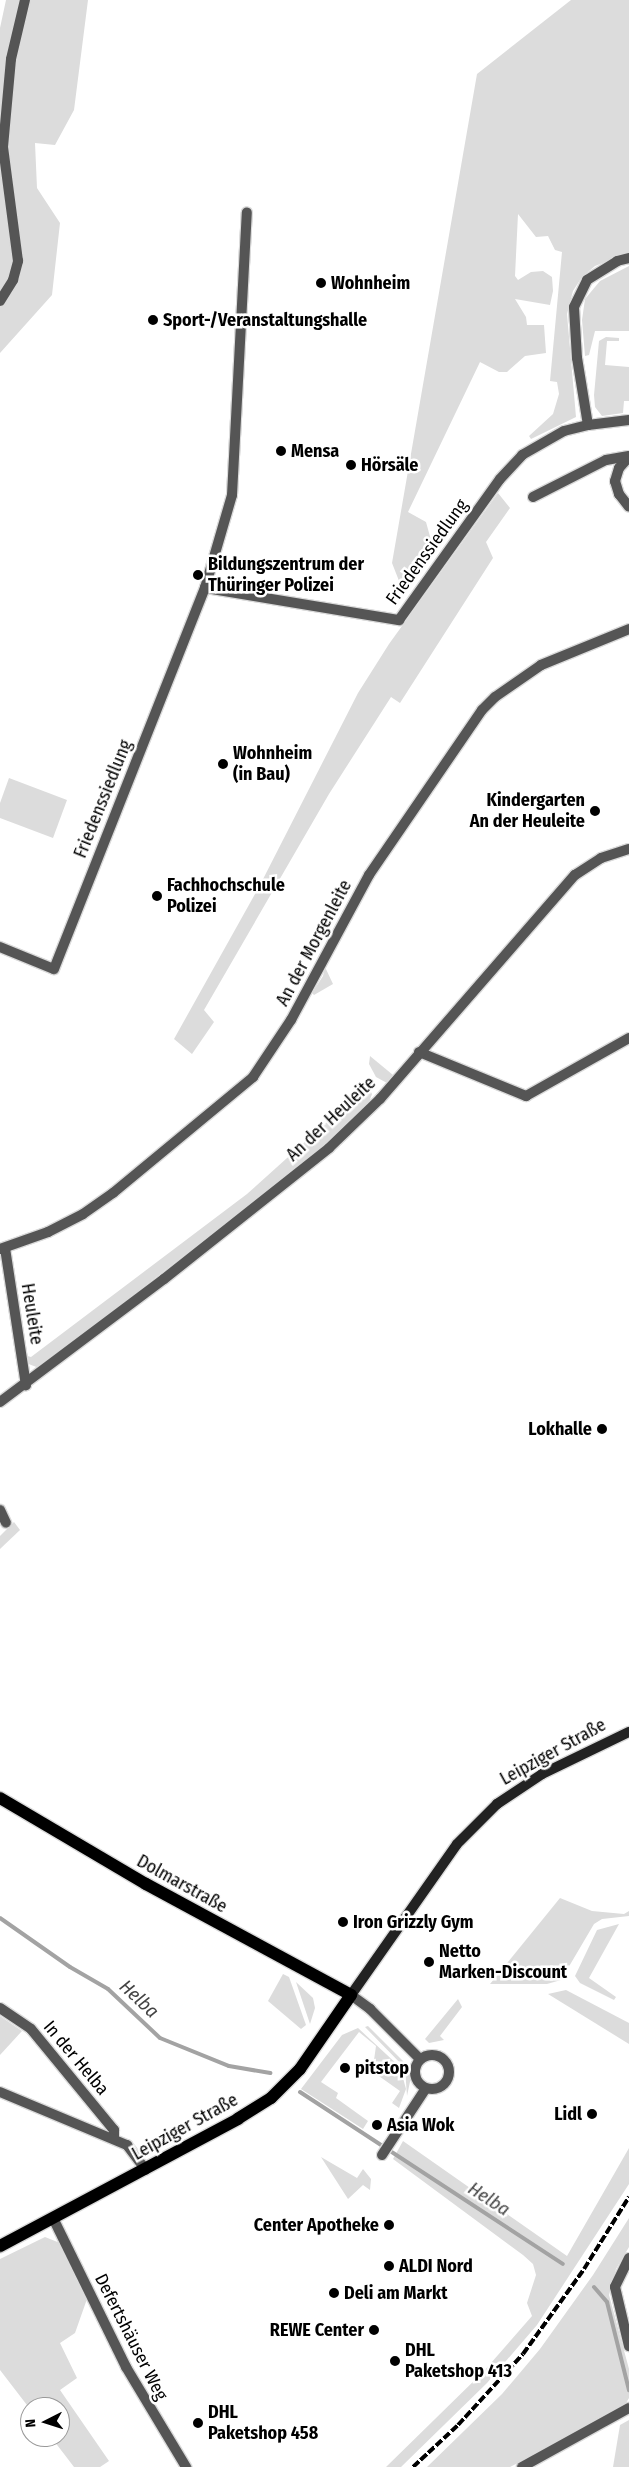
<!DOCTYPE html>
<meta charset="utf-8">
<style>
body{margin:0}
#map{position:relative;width:629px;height:2467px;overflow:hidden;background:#fff;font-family:"Fira Sans Condensed",sans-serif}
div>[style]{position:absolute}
.green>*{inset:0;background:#dcdcdc}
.stream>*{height:4px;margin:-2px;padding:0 2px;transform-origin:2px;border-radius:2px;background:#a3a3a3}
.roads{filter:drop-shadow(1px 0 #dbdbdb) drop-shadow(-1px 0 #dbdbdb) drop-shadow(0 1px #dbdbdb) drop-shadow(0 -1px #dbdbdb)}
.street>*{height:10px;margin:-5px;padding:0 5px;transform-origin:5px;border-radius:5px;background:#555}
.street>.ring{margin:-5px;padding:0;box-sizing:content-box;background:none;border:10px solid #555;border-radius:50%}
.secondary>*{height:10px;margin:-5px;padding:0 5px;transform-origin:5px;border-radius:5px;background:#222}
.primary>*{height:12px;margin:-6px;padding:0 6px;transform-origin:6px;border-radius:6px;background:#000}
.rail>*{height:4px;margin-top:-2px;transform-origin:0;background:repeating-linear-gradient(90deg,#000 0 8px,transparent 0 10.5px)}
.dots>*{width:14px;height:14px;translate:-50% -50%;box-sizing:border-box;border:2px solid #fff;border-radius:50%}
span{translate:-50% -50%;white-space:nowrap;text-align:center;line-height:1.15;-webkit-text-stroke:5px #fff;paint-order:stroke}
.poi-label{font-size:18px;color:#000;font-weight:700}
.left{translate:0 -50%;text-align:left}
.right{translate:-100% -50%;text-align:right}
.street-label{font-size:18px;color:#000}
.water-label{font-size:19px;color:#444;font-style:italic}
.north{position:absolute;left:20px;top:2397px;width:50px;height:50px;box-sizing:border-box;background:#fff;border:1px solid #999;border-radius:50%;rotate:265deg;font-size:14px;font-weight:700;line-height:20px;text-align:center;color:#000}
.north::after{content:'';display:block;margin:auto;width:18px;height:22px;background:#000;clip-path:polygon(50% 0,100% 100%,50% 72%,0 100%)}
</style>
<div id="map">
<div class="green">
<i style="clip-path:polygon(6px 0,88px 0,74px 110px,55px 145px,35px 143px,37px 188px,60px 223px,52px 295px,0 353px,0 28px)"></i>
<i style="clip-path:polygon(571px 0,629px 0,629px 253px,595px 266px,582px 277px,573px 291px,567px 314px,576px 417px,531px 439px,529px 436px,553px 414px,559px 394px,557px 382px,550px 381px,562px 252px,555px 250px,548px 236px,536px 237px,518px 214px,515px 276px,518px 280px,531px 272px,543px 271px,552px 277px,553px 291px,550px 305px,515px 299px,526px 317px,527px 325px,544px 325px,546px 353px,525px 356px,507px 372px,499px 372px,480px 362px,408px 512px,426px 522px,431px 540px,401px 586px,392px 563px,477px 74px)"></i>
<i style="clip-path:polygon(629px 266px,629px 331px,595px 331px,589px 355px,585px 356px,582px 320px,585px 299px,600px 281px)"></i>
<i style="clip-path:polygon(606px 337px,619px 338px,619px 341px,607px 341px,605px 365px,629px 367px,629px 401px,624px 401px,623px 413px,602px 416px,595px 407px,594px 395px,599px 341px)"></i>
<i style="clip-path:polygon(498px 493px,510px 508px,486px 542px,493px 558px,400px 703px,391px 697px,329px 794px,204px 1010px,214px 1022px,192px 1054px,174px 1039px,260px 885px,358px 693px,389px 644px)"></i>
<i style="clip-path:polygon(9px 778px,67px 800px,53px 838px,0 818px,0 803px)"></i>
<i style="clip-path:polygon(325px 967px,333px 984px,314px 995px,312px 993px,323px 976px)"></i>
<i style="clip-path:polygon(370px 1056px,393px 1075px,387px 1083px,376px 1077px,369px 1064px)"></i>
<i style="clip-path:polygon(365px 1080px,372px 1094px,368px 1105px,312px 1156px,39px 1368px,26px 1363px,24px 1355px,31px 1357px,247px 1194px,357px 1095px,353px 1088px)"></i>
<i style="clip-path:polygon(14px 1522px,20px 1530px,0 1549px,0 1536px)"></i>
<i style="clip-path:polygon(560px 1898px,592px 1911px,624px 1914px,629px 1911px,629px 1916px,602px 1919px,594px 1924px,561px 1980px,547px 1984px,490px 1984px)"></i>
<i style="clip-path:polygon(619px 1924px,589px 1978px,616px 1997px,614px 2000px,580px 1983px,575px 1976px,597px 1930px)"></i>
<i style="clip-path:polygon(283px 1974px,289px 1977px,306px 2025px,301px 2029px,268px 2001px)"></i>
<i style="clip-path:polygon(296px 1982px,313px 1998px,315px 2008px,310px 2024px)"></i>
<i style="clip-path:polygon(566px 1990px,629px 2023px,629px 2044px,548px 1994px)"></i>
<i style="clip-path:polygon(458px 1999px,462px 2007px,440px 2036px,444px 2040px,429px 2043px,425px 2039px)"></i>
<i style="clip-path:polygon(0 2016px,22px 2031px,0 2055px)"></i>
<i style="clip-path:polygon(368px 2026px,406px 2064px,411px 2077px,407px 2096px,405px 2068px,365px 2027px)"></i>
<i style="clip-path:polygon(358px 2028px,400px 2067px,406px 2089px,399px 2108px,392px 2103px,400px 2091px,376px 2074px,380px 2065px,374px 2060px,376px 2046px,359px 2032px,321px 2082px,338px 2093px,336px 2098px,368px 2121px,363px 2129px,301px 2089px,342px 2035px)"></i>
<i style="clip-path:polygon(403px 2141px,567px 2256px,629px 2148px,629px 2184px,537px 2325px,487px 2383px,401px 2467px,386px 2467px,484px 2371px,532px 2316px,527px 2303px,536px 2275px,533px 2264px,523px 2255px,393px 2159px)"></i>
<i style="clip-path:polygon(321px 2157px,357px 2178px,363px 2169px,371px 2179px,370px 2190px,363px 2185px,348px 2199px)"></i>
<i style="clip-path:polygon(629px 2218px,629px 2247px,616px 2269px,609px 2295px,629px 2369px,629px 2398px,626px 2403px,613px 2414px,510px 2467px,427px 2467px,502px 2394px,540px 2349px,593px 2275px)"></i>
<i style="clip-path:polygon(45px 2237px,60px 2243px,87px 2299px,75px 2333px,60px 2343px,77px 2378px,60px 2390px,109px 2461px,100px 2467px,74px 2467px,51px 2437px,60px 2437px,60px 2407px,30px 2409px,0 2370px,0 2259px)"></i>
<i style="clip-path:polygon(629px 2420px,629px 2467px,613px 2467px,620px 2425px)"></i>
</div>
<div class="stream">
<i style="left:0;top:1918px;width:85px;rotate:35deg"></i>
<i style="left:70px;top:1967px;width:44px;rotate:30.1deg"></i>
<i style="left:108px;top:1989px;width:71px;rotate:43.3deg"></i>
<i style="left:160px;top:2038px;width:74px;rotate:22.1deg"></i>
<i style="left:229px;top:2066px;width:42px;rotate:9.7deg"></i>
<i style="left:300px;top:2092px;width:314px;rotate:33.2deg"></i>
<i style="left:594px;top:2287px;width:20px;rotate:49deg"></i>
<i style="left:607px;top:2302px;width:91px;rotate:76deg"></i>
</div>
<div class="roads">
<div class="street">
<i style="left:0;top:301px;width:25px;rotate:-58deg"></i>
<i style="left:13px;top:280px;width:20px;rotate:-75deg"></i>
<i style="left:18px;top:261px;width:115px;rotate:-97.5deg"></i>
<i style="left:3px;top:147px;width:88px;rotate:-84.8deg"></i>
<i style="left:11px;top:59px;width:61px;rotate:-76.7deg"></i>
<i style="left:588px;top:425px;width:68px;rotate:-99.3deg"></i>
<i style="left:577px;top:358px;width:51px;rotate:-93.4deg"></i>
<i style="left:574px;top:307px;width:30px;rotate:-64deg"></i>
<i style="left:587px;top:280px;width:36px;rotate:-32deg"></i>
<i style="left:617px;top:261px;width:12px;rotate:-14deg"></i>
<i style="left:629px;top:457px;width:15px;rotate:132deg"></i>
<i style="left:619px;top:468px;width:14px;rotate:107deg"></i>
<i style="left:615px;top:481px;width:14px;rotate:73deg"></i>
<i style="left:619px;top:494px;width:16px;rotate:52deg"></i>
<i style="left:533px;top:497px;width:82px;rotate:-26.9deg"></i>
<i style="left:606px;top:460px;width:23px;rotate:-10deg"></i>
<i style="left:205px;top:588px;width:197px;rotate:9.4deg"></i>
<i style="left:399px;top:620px;width:173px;rotate:-54.4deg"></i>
<i style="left:500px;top:479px;width:33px;rotate:-47deg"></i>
<i style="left:522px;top:455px;width:48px;rotate:-29.7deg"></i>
<i style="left:564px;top:431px;width:25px;rotate:-14deg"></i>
<i style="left:588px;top:425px;width:41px;rotate:-7deg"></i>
<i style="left:0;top:947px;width:58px;rotate:22.2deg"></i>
<i style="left:54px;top:969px;width:410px;rotate:-68.4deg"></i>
<i style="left:205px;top:588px;width:97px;rotate:-73.8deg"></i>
<i style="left:232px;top:495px;width:283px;rotate:-87deg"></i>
<i style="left:419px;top:1052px;width:116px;rotate:22.4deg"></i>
<i style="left:526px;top:1096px;width:118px;rotate:-29.4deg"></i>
<i style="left:5px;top:1248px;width:139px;rotate:81.3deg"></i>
<i style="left:0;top:1249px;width:51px;rotate:-19.5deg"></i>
<i style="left:48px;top:1232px;width:39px;rotate:-27deg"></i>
<i style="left:83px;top:1214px;width:37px;rotate:-35deg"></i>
<i style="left:113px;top:1193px;width:182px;rotate:-39.6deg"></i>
<i style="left:253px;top:1077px;width:69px;rotate:-56.3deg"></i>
<i style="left:291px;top:1020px;width:165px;rotate:-61.7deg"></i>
<i style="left:369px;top:875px;width:200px;rotate:-55.6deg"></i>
<i style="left:482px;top:710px;width:18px;rotate:-45deg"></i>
<i style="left:495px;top:697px;width:56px;rotate:-34.8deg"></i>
<i style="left:541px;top:665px;width:95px;rotate:-22.2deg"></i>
<i style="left:0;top:1402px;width:205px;rotate:-36.9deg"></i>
<i style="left:164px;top:1279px;width:211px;rotate:-38.4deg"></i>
<i style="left:329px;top:1148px;width:71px;rotate:-43.9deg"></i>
<i style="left:380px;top:1099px;width:297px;rotate:-49deg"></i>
<i style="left:575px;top:875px;width:31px;rotate:-33deg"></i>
<i style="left:601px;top:858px;width:29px;rotate:-18deg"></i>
<i style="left:0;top:1510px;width:14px;rotate:65deg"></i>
<i style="left:351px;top:1995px;width:24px;rotate:36deg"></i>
<i style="left:370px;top:2009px;width:71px;rotate:45deg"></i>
<i style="left:0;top:2008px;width:37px;rotate:34deg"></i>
<i style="left:31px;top:2029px;width:131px;rotate:50.6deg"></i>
<i style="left:114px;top:2130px;width:9px;rotate:90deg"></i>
<i class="ring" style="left:415px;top:2055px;width:24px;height:24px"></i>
<i style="left:0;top:2092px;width:138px;rotate:22.7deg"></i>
<i style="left:127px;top:2145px;width:31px;rotate:53deg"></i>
<i style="left:382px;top:2155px;width:80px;rotate:-56.7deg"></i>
<i style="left:53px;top:2218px;width:166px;rotate:63.9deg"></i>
<i style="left:126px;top:2367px;width:117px;rotate:59deg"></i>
<i style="left:629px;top:2258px;width:32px;rotate:116deg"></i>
<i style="left:615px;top:2287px;width:61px;rotate:76.7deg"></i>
<i style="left:522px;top:2467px;width:122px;rotate:-28.9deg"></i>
</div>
<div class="secondary">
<i style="left:351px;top:1995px;width:184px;rotate:-54.9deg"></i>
<i style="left:457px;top:1844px;width:57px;rotate:-45deg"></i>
<i style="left:497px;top:1804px;width:54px;rotate:-33.7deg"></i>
<i style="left:542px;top:1774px;width:97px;rotate:-25.8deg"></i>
</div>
<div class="primary">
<i style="left:0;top:1798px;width:169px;rotate:30.5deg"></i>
<i style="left:146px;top:1884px;width:233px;rotate:28.4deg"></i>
<i style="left:351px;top:1995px;width:90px;rotate:124.6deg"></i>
<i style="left:300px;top:2069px;width:41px;rotate:135deg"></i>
<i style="left:271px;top:2098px;width:39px;rotate:148deg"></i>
<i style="left:238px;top:2119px;width:270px;rotate:151.9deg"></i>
</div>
</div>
<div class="rail">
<i style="left:413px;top:2467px;width:62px;rotate:-43deg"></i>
<i style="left:458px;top:2425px;width:96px;rotate:-47.5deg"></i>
<i style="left:523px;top:2354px;width:105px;rotate:-54.3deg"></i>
<i style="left:584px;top:2269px;width:85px;rotate:-58deg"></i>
</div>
<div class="dots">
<i style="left:321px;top:283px;background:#000"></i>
<i style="left:153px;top:320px;background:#000"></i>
<i style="left:281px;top:451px;background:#000"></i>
<i style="left:351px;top:465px;background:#000"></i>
<i style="left:198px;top:575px;background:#000"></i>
<i style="left:223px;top:764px;background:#000"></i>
<i style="left:595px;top:811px;background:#000"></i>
<i style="left:157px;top:896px;background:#000"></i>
<i style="left:602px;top:1429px;background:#000"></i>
<i style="left:343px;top:1922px;background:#000"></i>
<i style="left:429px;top:1962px;background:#000"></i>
<i style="left:345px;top:2068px;background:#000"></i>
<i style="left:592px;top:2114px;background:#000"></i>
<i style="left:377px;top:2125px;background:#000"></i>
<i style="left:389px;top:2225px;background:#000"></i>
<i style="left:389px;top:2266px;background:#000"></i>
<i style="left:334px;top:2293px;background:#000"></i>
<i style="left:374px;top:2330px;background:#000"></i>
<i style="left:395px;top:2361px;background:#000"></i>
<i style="left:198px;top:2423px;background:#000"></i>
</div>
<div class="poi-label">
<span class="left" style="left:331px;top:283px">Wohnheim</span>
<span class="left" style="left:163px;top:320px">Sport-/Veranstaltungshalle</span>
<span class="left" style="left:291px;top:451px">Mensa</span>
<span class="left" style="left:361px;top:465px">Hörsäle</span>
<span class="left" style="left:208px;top:575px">Bildungszentrum der<br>Thüringer Polizei</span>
<span class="left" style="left:233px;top:764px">Wohnheim<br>(in Bau)</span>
<span class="right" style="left:585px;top:811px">Kindergarten<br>An der Heuleite</span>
<span class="left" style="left:167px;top:896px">Fachhochschule<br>Polizei</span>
<span class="right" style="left:592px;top:1429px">Lokhalle</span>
<span class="left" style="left:353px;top:1922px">Iron Grizzly Gym</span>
<span class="left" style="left:439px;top:1962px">Netto<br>Marken-Discount</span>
<span class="left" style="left:355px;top:2068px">pitstop</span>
<span class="right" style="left:582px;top:2114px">Lidl</span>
<span class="left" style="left:387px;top:2125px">Asia Wok</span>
<span class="right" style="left:379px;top:2225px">Center Apotheke</span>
<span class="left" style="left:399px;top:2266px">ALDI Nord</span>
<span class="left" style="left:344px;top:2293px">Deli am Markt</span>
<span class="right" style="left:364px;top:2330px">REWE Center</span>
<span class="left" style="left:405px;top:2361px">DHL<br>Paketshop 413</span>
<span class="left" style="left:208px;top:2423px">DHL<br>Paketshop 458</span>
</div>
<div class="street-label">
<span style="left:427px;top:552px;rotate:-54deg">Friedenssiedlung</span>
<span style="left:103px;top:799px;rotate:-68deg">Friedenssiedlung</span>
<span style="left:314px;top:943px;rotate:-62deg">An der Morgenleite</span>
<span style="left:331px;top:1119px;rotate:-43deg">An der Heuleite</span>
<span style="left:32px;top:1314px;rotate:81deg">Heuleite</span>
<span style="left:553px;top:1752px;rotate:-29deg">Leipziger Straße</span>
<span style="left:182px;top:1884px;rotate:29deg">Dolmarstraße</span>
<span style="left:76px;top:2058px;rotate:50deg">In der Helba</span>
<span style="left:185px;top:2127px;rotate:-29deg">Leipziger Straße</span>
<span style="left:131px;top:2337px;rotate:63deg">Defertshäuser Weg</span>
</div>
<div class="water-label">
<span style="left:139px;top:1999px;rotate:43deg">Helba</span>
<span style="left:489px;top:2199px;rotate:33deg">Helba</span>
</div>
<div class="north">N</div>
</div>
